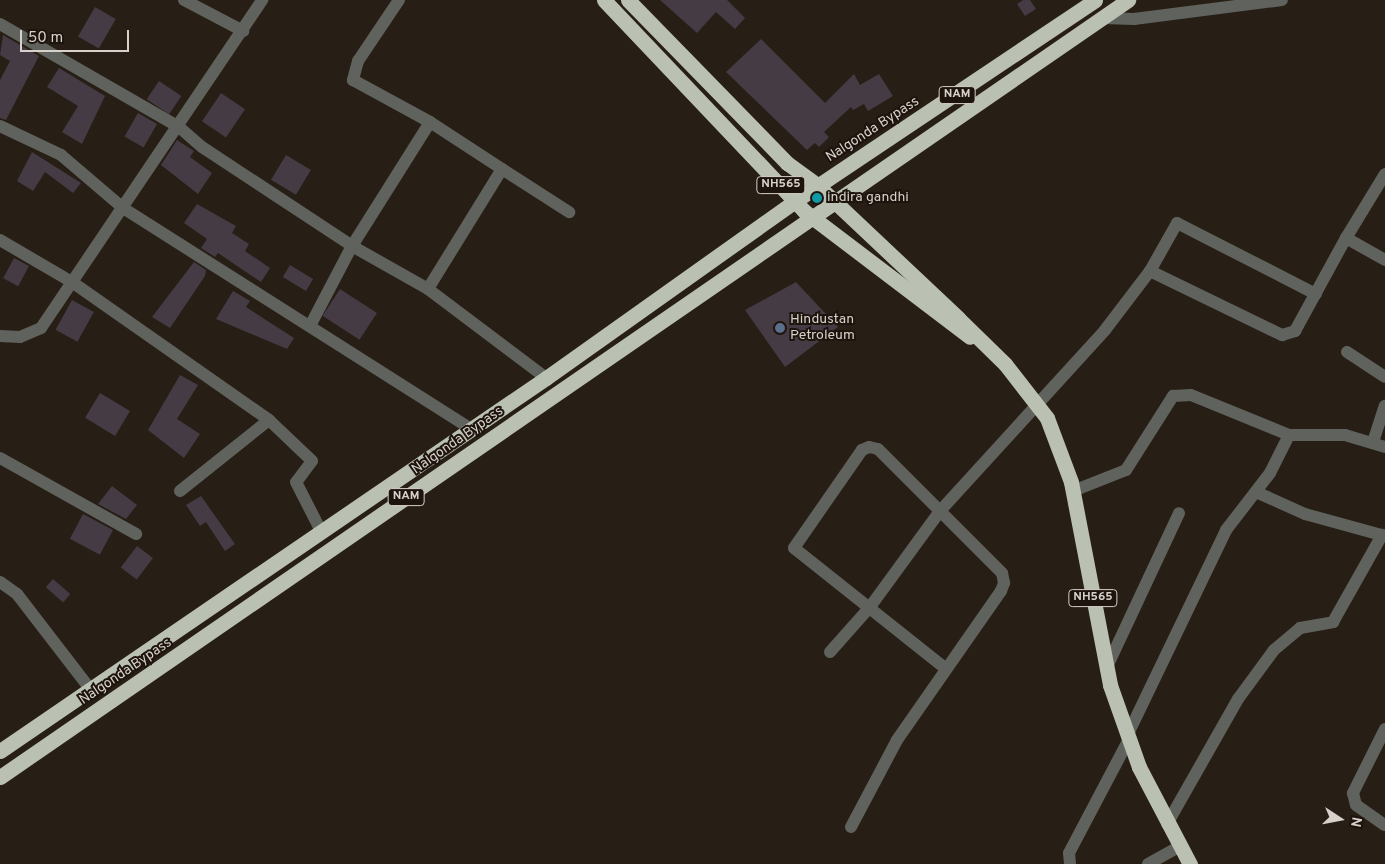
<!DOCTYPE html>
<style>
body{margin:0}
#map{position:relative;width:1385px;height:864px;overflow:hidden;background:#271e15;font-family:Overpass,sans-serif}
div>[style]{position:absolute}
.building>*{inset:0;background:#443b44;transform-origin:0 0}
.minor>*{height:12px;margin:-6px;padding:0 6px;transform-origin:6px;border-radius:6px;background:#60625d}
.highway>*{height:15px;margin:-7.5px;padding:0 7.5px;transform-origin:7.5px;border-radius:7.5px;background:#bac0b2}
.dots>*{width:14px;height:14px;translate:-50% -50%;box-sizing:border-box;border:2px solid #1d140d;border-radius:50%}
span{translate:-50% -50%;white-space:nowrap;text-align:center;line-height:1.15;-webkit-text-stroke:4px #1d140d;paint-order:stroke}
.shield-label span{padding:1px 4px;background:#1d140d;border:1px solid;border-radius:4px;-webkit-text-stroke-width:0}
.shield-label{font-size:12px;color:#d7d0cb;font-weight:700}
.street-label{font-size:14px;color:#d7d0cb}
.poi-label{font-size:14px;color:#d7d0cb}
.left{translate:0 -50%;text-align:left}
.north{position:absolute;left:1315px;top:794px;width:50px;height:50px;-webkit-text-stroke:4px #1d140d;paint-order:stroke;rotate:101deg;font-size:14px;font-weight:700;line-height:20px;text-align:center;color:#d7d0cb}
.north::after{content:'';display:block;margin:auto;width:18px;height:22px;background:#d7d0cb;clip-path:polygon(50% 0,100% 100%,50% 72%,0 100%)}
.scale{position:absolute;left:20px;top:30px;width:109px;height:22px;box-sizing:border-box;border:2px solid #d7d0cb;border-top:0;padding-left:6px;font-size:15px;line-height:18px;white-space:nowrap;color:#d7d0cb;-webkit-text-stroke:4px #1d140d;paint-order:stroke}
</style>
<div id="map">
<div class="building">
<i style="clip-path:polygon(660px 0,727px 0,745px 18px,735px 29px,716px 12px,697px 33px)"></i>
<i style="clip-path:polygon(1023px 0,1030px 0,1036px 9px,1025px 16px,1017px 4px)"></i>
<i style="left:95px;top:7px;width:24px;height:34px;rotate:30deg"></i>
<i style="clip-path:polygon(3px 35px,39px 56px,6px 120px,0 118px,0 80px,10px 61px,0 55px)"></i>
<i style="clip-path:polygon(761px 39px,825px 103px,854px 74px,860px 85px,879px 74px,893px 96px,868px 111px,864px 104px,853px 110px,851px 107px,824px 132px,829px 137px,819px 147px,815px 143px,807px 150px,726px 72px)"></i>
<i style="clip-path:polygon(59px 68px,105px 96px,82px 144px,62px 132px,78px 106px,47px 87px)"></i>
<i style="left:159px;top:81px;width:27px;height:22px;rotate:34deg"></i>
<i style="left:221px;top:93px;width:29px;height:34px;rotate:34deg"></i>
<i style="left:138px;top:113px;width:22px;height:27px;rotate:30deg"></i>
<i style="clip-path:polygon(177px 140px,194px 151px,190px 157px,212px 173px,198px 194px,161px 165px)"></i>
<i style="clip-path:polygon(32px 152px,81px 183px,73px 193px,45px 172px,33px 191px,17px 181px)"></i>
<i style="left:286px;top:155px;width:29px;height:29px;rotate:31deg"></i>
<i style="clip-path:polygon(197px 204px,236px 226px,232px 233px,249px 244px,245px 251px,270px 268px,261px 282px,218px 253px,215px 257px,201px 248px,207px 239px,184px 223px)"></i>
<i style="left:14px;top:258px;width:17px;height:23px;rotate:28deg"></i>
<i style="clip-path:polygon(194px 262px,206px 270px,205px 276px,170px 328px,152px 317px)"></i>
<i style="left:290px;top:265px;width:27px;height:14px;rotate:31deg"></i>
<i style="clip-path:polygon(796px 282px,838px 327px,785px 367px,745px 310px)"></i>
<i style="left:340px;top:289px;width:44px;height:32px;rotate:33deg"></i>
<i style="clip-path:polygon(233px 291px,250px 301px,246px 307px,294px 338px,287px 349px,216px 319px)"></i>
<i style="left:72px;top:300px;width:25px;height:34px;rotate:29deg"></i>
<i style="clip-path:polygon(180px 375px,198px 385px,177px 419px,200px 434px,184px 458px,148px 430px)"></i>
<i style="left:100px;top:393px;width:35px;height:29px;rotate:31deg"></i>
<i style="clip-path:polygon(112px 486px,137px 505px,126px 519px,98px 504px)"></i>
<i style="clip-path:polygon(201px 496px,235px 544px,225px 551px,206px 522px,200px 526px,186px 505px)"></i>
<i style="left:83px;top:514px;width:34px;height:28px;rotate:28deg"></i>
<i style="left:137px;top:546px;width:20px;height:27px;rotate:37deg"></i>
<i style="left:53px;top:579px;width:23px;height:11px;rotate:41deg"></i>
</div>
<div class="minor">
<i style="left:184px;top:0;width:67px;rotate:27.7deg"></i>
<i style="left:399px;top:0;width:73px;rotate:123.9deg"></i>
<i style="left:358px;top:61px;width:20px;rotate:105deg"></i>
<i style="left:353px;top:80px;width:88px;rotate:28.6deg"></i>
<i style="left:1102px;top:18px;width:32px;rotate:2deg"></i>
<i style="left:1134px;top:19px;width:149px;rotate:-7.3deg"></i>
<i style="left:0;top:24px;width:207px;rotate:29.9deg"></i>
<i style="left:179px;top:127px;width:30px;rotate:41deg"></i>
<i style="left:202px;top:147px;width:180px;rotate:33.4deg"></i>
<i style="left:352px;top:246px;width:87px;rotate:29.5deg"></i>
<i style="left:0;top:126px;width:68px;rotate:25.4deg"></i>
<i style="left:61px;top:155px;width:82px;rotate:40.5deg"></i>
<i style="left:123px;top:208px;width:411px;rotate:32.4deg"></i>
<i style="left:502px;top:169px;width:80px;rotate:32.7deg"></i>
<i style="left:1346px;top:238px;width:75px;rotate:-58.6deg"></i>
<i style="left:0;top:240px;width:83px;rotate:30.3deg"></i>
<i style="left:72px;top:282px;width:241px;rotate:35deg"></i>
<i style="left:269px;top:420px;width:59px;rotate:43.6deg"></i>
<i style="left:312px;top:461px;width:26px;rotate:127deg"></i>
<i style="left:296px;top:482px;width:55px;rotate:63deg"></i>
<i style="left:1150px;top:271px;width:55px;rotate:-60.6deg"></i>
<i style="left:1177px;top:223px;width:156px;rotate:27.1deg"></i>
<i style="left:311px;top:324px;width:88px;rotate:-62.3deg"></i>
<i style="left:352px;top:246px;width:146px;rotate:-57.8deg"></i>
<i style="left:430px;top:122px;width:86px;rotate:33.1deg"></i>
<i style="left:502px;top:169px;width:141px;rotate:121.7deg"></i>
<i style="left:428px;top:289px;width:148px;rotate:37deg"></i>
<i style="left:0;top:336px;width:20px;rotate:3deg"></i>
<i style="left:20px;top:337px;width:23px;rotate:-23deg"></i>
<i style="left:41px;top:328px;width:396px;rotate:-56deg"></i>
<i style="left:1347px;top:352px;width:45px;rotate:33.3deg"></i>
<i style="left:1373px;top:442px;width:38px;rotate:-72deg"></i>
<i style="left:0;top:458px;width:156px;rotate:29.2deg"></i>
<i style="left:180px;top:491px;width:114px;rotate:-38.6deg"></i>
<i style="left:1073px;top:491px;width:57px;rotate:-21.6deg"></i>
<i style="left:1126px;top:470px;width:88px;rotate:-57.6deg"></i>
<i style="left:1173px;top:396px;width:18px;rotate:-3deg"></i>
<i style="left:1191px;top:395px;width:106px;rotate:22.2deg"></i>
<i style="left:1289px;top:435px;width:56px"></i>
<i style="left:1345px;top:435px;width:42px;rotate:16.7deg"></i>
<i style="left:1256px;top:492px;width:54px;rotate:24.2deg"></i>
<i style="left:1305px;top:514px;width:83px;rotate:15.4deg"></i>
<i style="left:0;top:582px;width:21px;rotate:35deg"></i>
<i style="left:17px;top:594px;width:121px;rotate:52.4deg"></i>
<i style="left:830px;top:652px;width:60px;rotate:-48.4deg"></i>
<i style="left:870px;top:607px;width:119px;rotate:-53.9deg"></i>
<i style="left:940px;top:511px;width:245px;rotate:-47.6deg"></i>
<i style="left:1105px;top:330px;width:74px;rotate:-52.7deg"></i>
<i style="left:1150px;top:271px;width:147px;rotate:25.9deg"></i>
<i style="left:1282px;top:335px;width:14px;rotate:-17deg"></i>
<i style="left:1295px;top:331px;width:106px;rotate:-61.3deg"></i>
<i style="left:1346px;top:238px;width:45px;rotate:29.4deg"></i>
<i style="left:1106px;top:669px;width:172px;rotate:-64.9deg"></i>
<i style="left:1385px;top:729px;width:72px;rotate:116.6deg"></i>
<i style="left:1353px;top:793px;width:12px;rotate:76deg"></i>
<i style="left:1356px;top:805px;width:35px;rotate:35deg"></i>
<i style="left:1128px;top:734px;width:226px;rotate:-64.3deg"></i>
<i style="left:1226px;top:530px;width:72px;rotate:-52.3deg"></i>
<i style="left:1270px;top:473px;width:42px;rotate:-63.4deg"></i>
<i style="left:1167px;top:824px;width:144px;rotate:-60.4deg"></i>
<i style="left:1238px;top:699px;width:61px;rotate:-53.7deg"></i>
<i style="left:1274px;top:650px;width:34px;rotate:-40deg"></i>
<i style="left:1300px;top:628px;width:34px;rotate:-10deg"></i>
<i style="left:1333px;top:622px;width:100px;rotate:-60.6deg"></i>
<i style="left:851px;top:827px;width:98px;rotate:-62.1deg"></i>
<i style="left:897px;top:740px;width:182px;rotate:-55.1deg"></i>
<i style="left:1001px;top:591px;width:9px;rotate:-69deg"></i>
<i style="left:1004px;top:583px;width:10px;rotate:-101deg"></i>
<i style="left:1002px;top:573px;width:175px;rotate:-135deg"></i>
<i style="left:878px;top:449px;width:9px;rotate:-167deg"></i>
<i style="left:869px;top:447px;width:8px;rotate:157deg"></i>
<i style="left:862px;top:450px;width:119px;rotate:124.8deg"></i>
<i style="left:794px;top:548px;width:194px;rotate:38.5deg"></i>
<i style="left:1070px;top:864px;width:11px;rotate:-95deg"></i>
<i style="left:1069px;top:853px;width:129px;rotate:-62.2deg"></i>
<i style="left:1148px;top:864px;width:37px;rotate:-29deg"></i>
</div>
<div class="highway">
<i style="left:604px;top:0;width:291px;rotate:46.5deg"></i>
<i style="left:804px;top:211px;width:208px;rotate:37.2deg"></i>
<i style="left:628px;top:0;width:228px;rotate:45.7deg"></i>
<i style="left:787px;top:163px;width:37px;rotate:36deg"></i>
<i style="left:817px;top:185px;width:194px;rotate:43.3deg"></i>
<i style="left:958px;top:318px;width:66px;rotate:44.4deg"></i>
<i style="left:1005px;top:364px;width:68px;rotate:52.1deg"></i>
<i style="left:1047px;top:418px;width:68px;rotate:69.4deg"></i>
<i style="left:1071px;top:482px;width:207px;rotate:79.1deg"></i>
<i style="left:1110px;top:685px;width:87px;rotate:70.5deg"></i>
<i style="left:1139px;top:767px;width:110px;rotate:62.3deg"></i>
<i style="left:0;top:751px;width:661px;rotate:-34.34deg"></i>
<i style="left:546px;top:378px;width:305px;rotate:-35.4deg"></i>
<i style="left:795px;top:201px;width:361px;rotate:-33.8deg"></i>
<i style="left:0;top:777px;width:1370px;rotate:-34.56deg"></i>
</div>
<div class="dots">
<i style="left:817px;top:198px;background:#0f9aa8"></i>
<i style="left:780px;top:328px;background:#5c6f8a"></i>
</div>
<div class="shield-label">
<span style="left:957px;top:95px">NAM</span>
<span style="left:781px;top:185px">NH565</span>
<span style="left:406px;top:497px">NAM</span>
<span style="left:1093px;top:598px">NH565</span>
</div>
<div class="street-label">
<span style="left:873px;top:130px;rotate:-33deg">Nalgonda Bypass</span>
<span style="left:458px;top:441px;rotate:-35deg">Nalgonda Bypass</span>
<span style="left:126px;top:672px;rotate:-34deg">Nalgonda Bypass</span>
</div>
<div class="poi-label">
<span class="left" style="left:827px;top:198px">indira gandhi</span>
<span class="left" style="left:790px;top:328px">Hindustan<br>Petroleum</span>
</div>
<div class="north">N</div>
<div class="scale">50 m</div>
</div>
